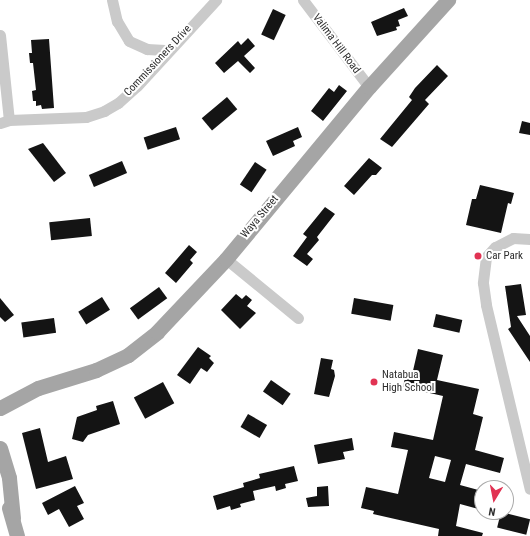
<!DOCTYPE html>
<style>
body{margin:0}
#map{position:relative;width:530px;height:536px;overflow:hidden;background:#fff;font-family:"Roboto Condensed",sans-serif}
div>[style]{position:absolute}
.building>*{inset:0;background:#141414;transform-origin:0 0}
.minor>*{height:11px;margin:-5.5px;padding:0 5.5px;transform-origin:5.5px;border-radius:5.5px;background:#cacaca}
.major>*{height:15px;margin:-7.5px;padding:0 7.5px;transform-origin:7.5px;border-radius:7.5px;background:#a5a5a5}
.dots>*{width:11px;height:11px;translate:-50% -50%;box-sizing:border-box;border:2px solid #fff;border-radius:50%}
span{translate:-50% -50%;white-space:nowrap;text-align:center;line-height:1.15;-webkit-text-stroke:4px #fff;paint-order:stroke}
.street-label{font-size:11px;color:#2d2d2d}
.poi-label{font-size:11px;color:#2d2d2d}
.left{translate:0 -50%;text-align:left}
.north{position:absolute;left:474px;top:480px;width:40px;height:40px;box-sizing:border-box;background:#fff;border:1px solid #ababab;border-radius:50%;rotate:190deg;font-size:11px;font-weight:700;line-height:16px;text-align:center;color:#2d2d2d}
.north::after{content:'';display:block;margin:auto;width:14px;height:18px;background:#e13353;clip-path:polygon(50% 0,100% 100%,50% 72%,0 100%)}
</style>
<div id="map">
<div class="building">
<i style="clip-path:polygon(404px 8px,408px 16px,398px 20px,400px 26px,396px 27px,397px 30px,377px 36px,371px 22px)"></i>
<i style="left:273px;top:9px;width:14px;height:28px;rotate:25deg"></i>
<i style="clip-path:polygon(248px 38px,255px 46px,244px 56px,255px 68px,250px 73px,238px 61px,224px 73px,215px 63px,238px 41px,241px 45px)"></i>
<i style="clip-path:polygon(49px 39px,54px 108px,42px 109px,41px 105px,36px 106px,36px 101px,33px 101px,32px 91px,36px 90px,33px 63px,30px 63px,29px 53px,32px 53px,31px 40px)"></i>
<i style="clip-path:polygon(437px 65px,448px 76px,425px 100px,429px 104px,392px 147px,380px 139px,412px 100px,409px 97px,415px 88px)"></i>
<i style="clip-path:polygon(339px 85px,347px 91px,323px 121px,311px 111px,329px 88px,334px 92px)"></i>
<i style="left:227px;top:97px;width:16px;height:33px;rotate:50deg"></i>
<i style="clip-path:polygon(522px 121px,530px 123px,530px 135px,519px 133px)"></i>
<i style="left:176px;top:127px;width:13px;height:34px;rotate:72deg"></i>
<i style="clip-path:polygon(298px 127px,302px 137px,293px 141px,295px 146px,273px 156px,266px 141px)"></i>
<i style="clip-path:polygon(43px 143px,66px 173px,54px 182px,28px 149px)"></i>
<i style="clip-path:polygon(369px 158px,382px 168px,376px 175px,372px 175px,354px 195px,344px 186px)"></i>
<i style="left:122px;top:161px;width:13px;height:36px;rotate:67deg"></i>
<i style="left:255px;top:162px;width:14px;height:27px;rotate:34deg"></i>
<i style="clip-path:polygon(480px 185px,514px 193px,511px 204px,508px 203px,501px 233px,466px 225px,472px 199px,476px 199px)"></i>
<i style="clip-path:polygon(325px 207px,335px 214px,317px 237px,319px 240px,307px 254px,313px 259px,307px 266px,293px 256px,307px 237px,303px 234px)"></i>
<i style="left:90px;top:218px;width:18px;height:41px;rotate:84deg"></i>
<i style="clip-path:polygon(189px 245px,197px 252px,190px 260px,193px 263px,176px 283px,165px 273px)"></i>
<i style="clip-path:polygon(521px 284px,526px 315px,517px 316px,530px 336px,530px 362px,508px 329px,511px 327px,505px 286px)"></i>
<i style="left:159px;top:287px;width:14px;height:36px;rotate:54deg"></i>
<i style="clip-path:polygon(236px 294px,242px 299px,246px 295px,252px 300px,247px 306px,256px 313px,240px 329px,221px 310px)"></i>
<i style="left:102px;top:297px;width:15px;height:28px;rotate:58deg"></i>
<i style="clip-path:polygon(0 298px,14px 315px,5px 322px,0 317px)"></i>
<i style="left:354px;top:298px;width:40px;height:16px;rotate:10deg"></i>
<i style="left:436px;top:314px;width:27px;height:13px;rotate:13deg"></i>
<i style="left:54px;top:318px;width:15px;height:33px;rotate:82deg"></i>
<i style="clip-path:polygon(198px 347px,211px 356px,209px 358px,214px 363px,207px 372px,201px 368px,190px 384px,177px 375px)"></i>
<i style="clip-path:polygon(evenodd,418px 349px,443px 355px,437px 380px,479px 389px,473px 414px,483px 417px,475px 450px,504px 458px,500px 473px,466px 464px,460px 485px,482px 491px,482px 510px,460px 504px,456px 526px,483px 533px,482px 536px,438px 536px,439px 529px,373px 514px,374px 511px,361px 508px,366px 487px,398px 494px,408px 450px,391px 447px,394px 432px,433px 440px,443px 396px,403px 387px,406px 373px,412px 375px,418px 349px,435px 456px,451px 460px,445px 482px,429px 478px,435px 456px)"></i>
<i style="clip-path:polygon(321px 358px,333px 360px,331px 369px,334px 370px,335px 376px,329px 397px,314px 394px)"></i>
<i style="left:271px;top:380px;width:24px;height:14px;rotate:35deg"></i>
<i style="left:163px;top:382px;width:24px;height:33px;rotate:62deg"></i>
<i style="clip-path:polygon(113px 401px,120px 424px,88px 435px,83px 442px,72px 439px,77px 417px,97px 410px,96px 406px)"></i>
<i style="left:248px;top:414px;width:22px;height:15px;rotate:30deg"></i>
<i style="clip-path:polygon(40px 428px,48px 462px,66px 456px,73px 479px,36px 489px,22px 433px)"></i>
<i style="clip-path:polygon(352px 438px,354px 450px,343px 452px,345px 459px,318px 464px,314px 445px)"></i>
<i style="clip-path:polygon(294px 466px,298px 481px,285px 484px,286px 488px,276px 491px,275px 486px,253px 491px,255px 500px,240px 504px,241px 507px,231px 510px,230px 506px,217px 510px,213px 496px,244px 487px,243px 483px,260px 478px,259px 474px)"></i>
<i style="clip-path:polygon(75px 486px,84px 503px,77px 506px,84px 519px,69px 527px,59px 509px,48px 515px,42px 503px)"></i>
<i style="clip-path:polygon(328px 486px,329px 506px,308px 507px,306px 498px,317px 496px,317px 487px)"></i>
<i style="left:501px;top:512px;width:30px;height:16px;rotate:14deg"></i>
</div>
<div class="minor">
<i style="left:112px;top:0;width:22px;rotate:77deg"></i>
<i style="left:117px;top:21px;width:23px;rotate:59deg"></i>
<i style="left:129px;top:41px;width:20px;rotate:24deg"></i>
<i style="left:147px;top:49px;width:22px;rotate:3deg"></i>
<i style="left:303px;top:0;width:109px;rotate:52.8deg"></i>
<i style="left:0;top:35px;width:85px;rotate:84deg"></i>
<i style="left:0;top:123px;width:9px;rotate:-18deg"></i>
<i style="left:9px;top:120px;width:77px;rotate:-2.2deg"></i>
<i style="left:86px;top:117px;width:19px;rotate:-18deg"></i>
<i style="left:104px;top:111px;width:16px;rotate:-30deg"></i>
<i style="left:118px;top:103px;width:25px;rotate:-42deg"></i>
<i style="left:137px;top:86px;width:117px;rotate:-47.4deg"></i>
<i style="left:530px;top:239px;width:17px;rotate:-177deg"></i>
<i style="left:513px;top:238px;width:20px;rotate:153deg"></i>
<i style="left:495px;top:247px;width:13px;rotate:132deg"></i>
<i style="left:486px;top:257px;width:26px;rotate:97deg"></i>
<i style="left:483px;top:283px;width:22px;rotate:82deg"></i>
<i style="left:486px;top:305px;width:189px;rotate:76.6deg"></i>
<i style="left:226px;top:259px;width:93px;rotate:39.3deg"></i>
</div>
<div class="major">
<i style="left:0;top:408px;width:43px;rotate:-27.8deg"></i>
<i style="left:38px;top:388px;width:61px;rotate:-17.2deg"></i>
<i style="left:96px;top:370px;width:35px;rotate:-25deg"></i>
<i style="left:128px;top:355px;width:37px;rotate:-38deg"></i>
<i style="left:157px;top:332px;width:100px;rotate:-46.6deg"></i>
<i style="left:226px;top:259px;width:224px;rotate:-50.3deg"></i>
<i style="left:369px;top:87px;width:118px;rotate:-47.8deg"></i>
<i style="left:0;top:448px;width:31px;rotate:73deg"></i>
<i style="left:9px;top:478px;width:40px;rotate:84.3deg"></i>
<i style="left:9px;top:508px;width:29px;rotate:74deg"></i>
</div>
<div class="dots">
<i style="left:478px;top:256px;background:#e13353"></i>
<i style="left:374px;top:382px;background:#e13353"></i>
</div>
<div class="street-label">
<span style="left:336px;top:44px;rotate:53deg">Valima Hill Road</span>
<span style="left:158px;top:61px;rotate:-47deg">Commissioners Drive</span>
<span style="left:260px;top:217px;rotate:-50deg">Waya Street</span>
</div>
<div class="poi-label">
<span class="left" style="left:486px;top:256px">Car Park</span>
<span class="left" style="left:382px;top:382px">Natabua<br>High School</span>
</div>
<div class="north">N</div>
</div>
